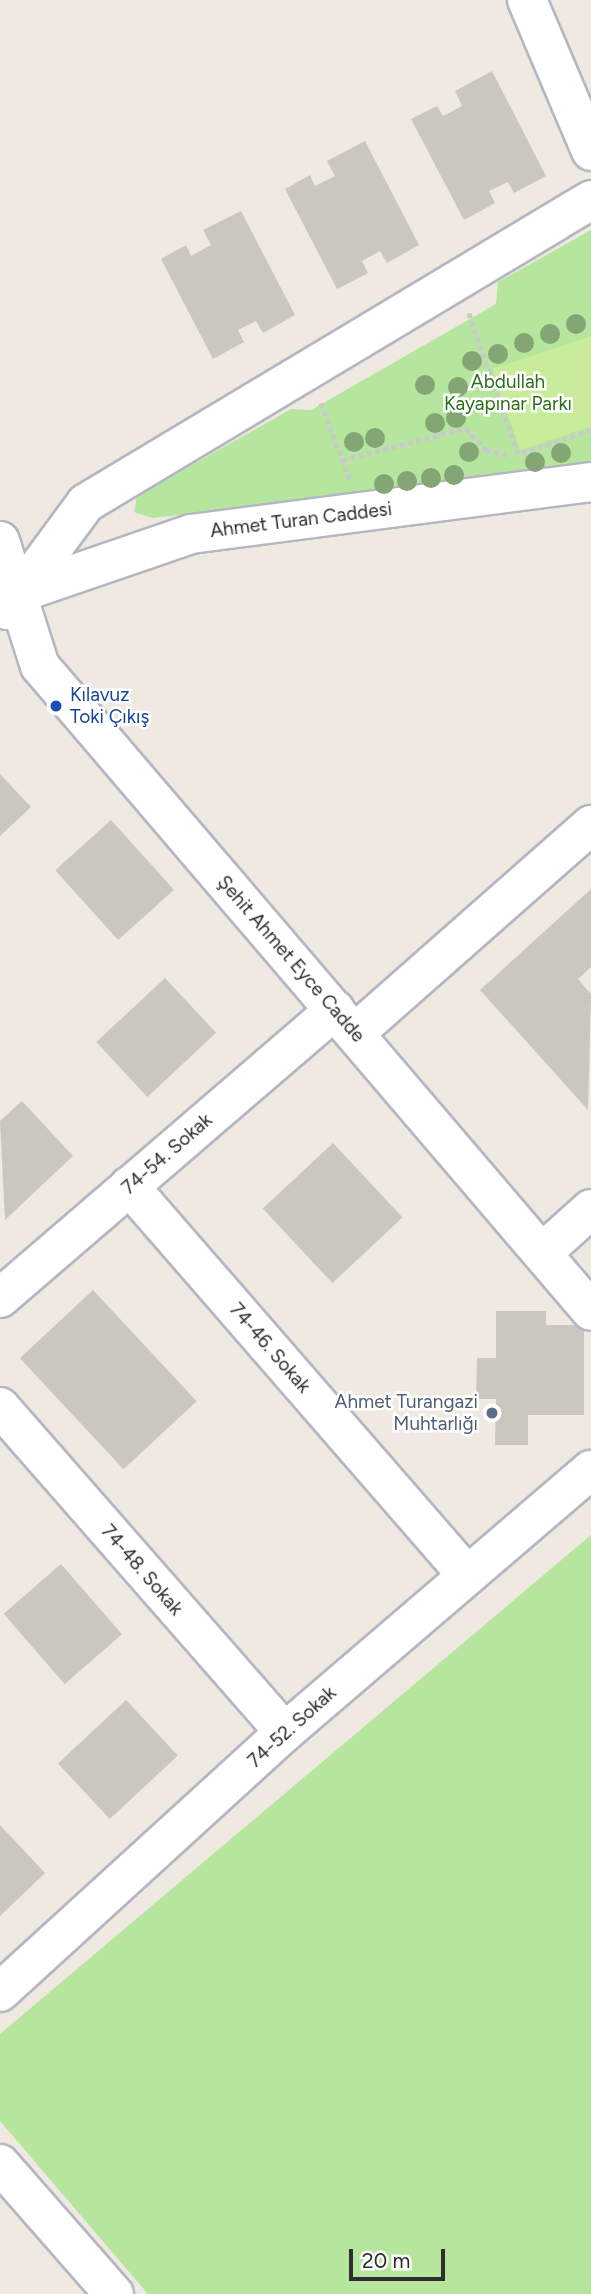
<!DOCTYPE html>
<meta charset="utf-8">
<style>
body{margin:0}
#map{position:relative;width:591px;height:2294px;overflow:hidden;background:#efe9e1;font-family:Figtree,sans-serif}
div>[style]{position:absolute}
.green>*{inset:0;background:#b6e59e}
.pitch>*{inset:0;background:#c9ec9a}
.building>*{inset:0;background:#cbc7bf;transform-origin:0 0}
.path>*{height:4.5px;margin-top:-2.25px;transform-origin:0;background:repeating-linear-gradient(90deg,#c9c9c9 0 5px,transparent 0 8.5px)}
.roads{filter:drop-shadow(2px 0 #b4b7c1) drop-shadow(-2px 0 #b4b7c1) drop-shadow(0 2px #b4b7c1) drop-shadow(0 -2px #b4b7c1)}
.street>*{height:38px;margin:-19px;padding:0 19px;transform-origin:19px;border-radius:19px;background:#fff}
.trees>*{width:20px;height:20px;margin:-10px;border-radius:50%;background:#84a574}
.dots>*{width:19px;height:19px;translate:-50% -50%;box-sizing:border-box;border:4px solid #fff;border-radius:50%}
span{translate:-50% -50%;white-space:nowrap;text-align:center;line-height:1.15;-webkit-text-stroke:5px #fff;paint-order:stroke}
.park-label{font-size:19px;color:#2c6e1b}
.street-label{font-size:19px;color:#2e2e2e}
.transit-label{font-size:19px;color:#164399}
.left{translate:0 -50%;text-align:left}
.service-label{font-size:19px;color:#4e5e75}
.right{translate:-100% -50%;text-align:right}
.scale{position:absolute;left:349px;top:2249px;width:96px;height:32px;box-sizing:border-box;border:4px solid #2e2e2e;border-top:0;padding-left:9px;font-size:21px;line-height:24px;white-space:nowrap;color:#2e2e2e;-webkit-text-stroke:5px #fff;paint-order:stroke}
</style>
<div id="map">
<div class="green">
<i style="clip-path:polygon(591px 230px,591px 468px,153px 518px,134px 512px,137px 496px,291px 409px,311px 410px,496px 304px,498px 282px)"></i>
<i style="clip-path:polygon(591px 1535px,591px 2294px,148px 2294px,0 2121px,0 2034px)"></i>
</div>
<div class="pitch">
<i style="clip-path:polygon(591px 336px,591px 426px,520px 450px,492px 369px)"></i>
</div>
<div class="building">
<i style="clip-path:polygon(492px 71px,546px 176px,514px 193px,508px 182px,489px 191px,495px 203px,464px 220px,411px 119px,437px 106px,443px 116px,462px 106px,455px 91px)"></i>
<i style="clip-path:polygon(365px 141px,419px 245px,387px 263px,380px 251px,362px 261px,368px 273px,337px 289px,285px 189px,310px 175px,315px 186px,335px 176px,327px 161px)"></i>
<i style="clip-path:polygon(241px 211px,295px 315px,263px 333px,256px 321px,238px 330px,244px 342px,213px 359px,161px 259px,186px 245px,191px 256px,211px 245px,203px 230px)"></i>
<i style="clip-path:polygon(0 774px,31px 807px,0 836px)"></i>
<i style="left:111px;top:820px;width:94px;height:75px;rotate:48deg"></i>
<i style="clip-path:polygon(591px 889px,591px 967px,578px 979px,591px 994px,588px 1110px,480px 990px)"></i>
<i style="left:165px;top:978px;width:75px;height:94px;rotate:47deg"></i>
<i style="clip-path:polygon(22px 1101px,73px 1156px,5px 1220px,0 1121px)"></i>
<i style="left:333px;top:1143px;width:102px;height:96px;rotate:47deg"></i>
<i style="left:93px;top:1290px;width:152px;height:100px;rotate:47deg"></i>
<i style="clip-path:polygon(496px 1311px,546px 1311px,546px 1325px,584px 1325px,584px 1415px,528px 1415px,528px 1445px,495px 1445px,496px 1399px,476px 1399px,477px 1358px,496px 1358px)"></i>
<i style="left:61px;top:1564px;width:93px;height:76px;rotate:49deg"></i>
<i style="left:126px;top:1700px;width:76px;height:93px;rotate:47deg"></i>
<i style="clip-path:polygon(0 1825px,45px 1873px,0 1916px)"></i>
</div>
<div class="path">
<i style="left:469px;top:313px;width:149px;rotate:70.8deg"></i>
<i style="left:321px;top:403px;width:82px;rotate:69.4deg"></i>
<i style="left:522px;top:453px;width:73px;rotate:-18.4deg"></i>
<i style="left:342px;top:460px;width:128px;rotate:-14.5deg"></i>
<i style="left:466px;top:428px;width:30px;rotate:48deg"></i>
<i style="left:486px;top:450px;width:21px;rotate:14deg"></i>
</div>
<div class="roads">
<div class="street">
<i style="left:527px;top:0;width:164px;rotate:67deg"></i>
<i style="left:0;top:541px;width:131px;rotate:72.3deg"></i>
<i style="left:40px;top:666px;width:848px;rotate:49.49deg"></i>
<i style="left:19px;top:593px;width:182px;rotate:-18.9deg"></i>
<i style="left:191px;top:534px;width:403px;rotate:-7.4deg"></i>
<i style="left:7px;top:610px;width:133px;rotate:-53.6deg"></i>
<i style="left:86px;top:503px;width:589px;rotate:-30.96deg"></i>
<i style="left:355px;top:1033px;width:315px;rotate:-41.4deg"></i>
<i style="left:129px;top:1186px;width:514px;rotate:49.02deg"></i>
<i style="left:542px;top:1253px;width:66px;rotate:-41.9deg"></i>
<i style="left:0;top:1298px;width:442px;rotate:-40.7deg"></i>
<i style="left:0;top:1407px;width:432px;rotate:48.8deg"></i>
<i style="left:0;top:1992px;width:386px;rotate:-42.4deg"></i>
<i style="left:285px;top:1732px;width:403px;rotate:-40.6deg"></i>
<i style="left:0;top:2164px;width:173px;rotate:48.8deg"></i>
</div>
</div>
<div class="trees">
<i style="left:576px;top:324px"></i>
<i style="left:550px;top:334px"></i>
<i style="left:524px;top:343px"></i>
<i style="left:498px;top:354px"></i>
<i style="left:472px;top:361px"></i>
<i style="left:425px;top:385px"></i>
<i style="left:458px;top:387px"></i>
<i style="left:456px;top:418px"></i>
<i style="left:435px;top:423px"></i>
<i style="left:375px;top:438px"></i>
<i style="left:354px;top:442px"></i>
<i style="left:469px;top:452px"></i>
<i style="left:561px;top:453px"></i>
<i style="left:535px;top:462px"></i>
<i style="left:454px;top:475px"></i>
<i style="left:431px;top:478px"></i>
<i style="left:407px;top:481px"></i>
<i style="left:384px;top:484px"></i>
</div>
<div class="dots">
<i style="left:56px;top:706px;background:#1a4fb4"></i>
<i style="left:492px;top:1413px;background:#5c6f8a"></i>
</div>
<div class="park-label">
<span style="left:508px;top:393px">Abdullah<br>Kayapınar Parkı</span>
</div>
<div class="street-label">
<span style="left:301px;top:520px;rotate:-7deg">Ahmet Turan Caddesi</span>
<span style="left:291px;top:959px;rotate:49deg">Şehit Ahmet Eyce Cadde</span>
<span style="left:167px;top:1154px;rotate:-41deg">74-54. Sokak</span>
<span style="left:270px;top:1348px;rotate:49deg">74-46. Sokak</span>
<span style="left:142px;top:1570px;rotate:49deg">74-48. Sokak</span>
<span style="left:292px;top:1727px;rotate:-42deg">74-52. Sokak</span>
</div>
<div class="transit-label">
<span class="left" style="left:70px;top:706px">Kılavuz<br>Toki Çıkış</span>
</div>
<div class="service-label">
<span class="right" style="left:478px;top:1413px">Ahmet Turangazi<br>Muhtarlığı</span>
</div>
<div class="scale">20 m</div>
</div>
